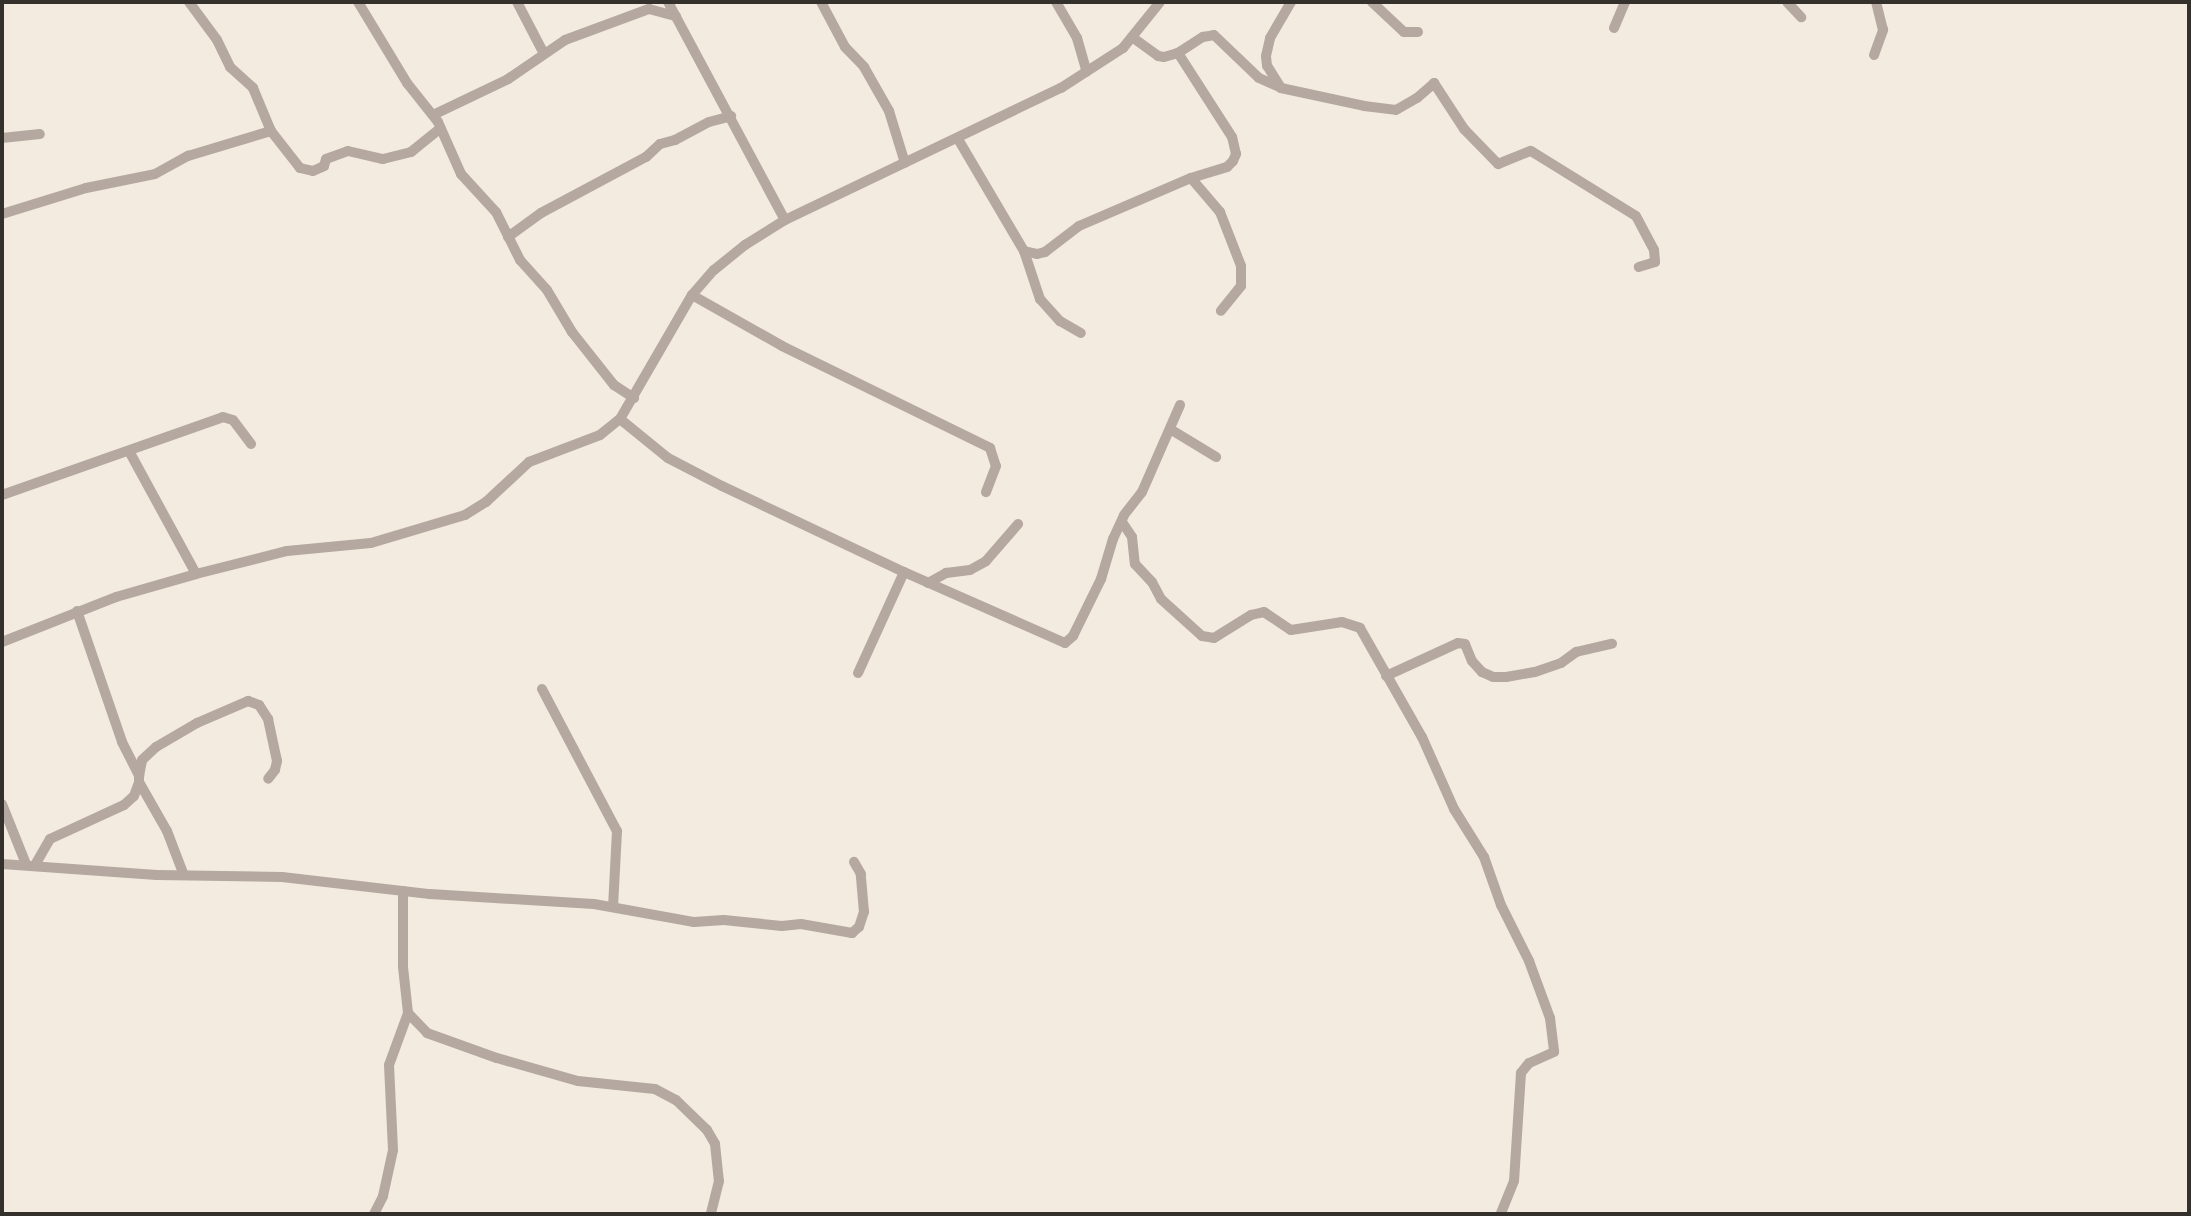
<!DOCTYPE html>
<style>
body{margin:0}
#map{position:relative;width:2191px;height:1216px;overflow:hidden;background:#f3ebdf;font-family:"Archivo Narrow",sans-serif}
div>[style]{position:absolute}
.minor>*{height:10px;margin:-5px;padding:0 5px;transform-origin:5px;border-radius:5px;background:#b5a8a0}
span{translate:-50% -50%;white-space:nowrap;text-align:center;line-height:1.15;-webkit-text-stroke:5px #f3ebdf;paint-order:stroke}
.frame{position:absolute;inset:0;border:4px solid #34312c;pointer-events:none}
</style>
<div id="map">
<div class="minor">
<i style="left:189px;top:2px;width:47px;rotate:53.6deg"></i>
<i style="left:217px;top:40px;width:30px;rotate:64deg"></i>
<i style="left:230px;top:67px;width:31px;rotate:42deg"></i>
<i style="left:253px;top:88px;width:47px;rotate:67.3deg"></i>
<i style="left:271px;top:131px;width:47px;rotate:51.9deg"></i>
<i style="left:300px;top:168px;width:13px;rotate:13deg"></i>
<i style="left:313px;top:171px;width:12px;rotate:-24deg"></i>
<i style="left:324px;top:166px;width:7px;rotate:-74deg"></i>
<i style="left:326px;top:159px;width:23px;rotate:-20deg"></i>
<i style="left:348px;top:151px;width:36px;rotate:13deg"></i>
<i style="left:383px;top:159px;width:29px;rotate:-14deg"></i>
<i style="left:411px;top:152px;width:38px;rotate:-39deg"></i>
<i style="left:358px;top:2px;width:95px;rotate:58.8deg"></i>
<i style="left:407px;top:83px;width:50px;rotate:51.5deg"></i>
<i style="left:438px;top:122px;width:57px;rotate:66.1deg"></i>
<i style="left:461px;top:174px;width:52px;rotate:47.4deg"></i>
<i style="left:496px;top:212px;width:54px;rotate:63.4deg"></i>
<i style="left:520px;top:260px;width:40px;rotate:48deg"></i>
<i style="left:547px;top:290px;width:49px;rotate:59.2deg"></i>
<i style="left:572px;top:332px;width:68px;rotate:51.6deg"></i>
<i style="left:614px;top:385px;width:24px;rotate:33deg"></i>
<i style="left:517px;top:2px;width:56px;rotate:62.5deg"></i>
<i style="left:668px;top:2px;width:247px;rotate:61.8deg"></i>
<i style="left:821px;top:2px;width:51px;rotate:61.9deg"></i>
<i style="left:845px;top:47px;width:28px;rotate:46deg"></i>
<i style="left:864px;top:67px;width:51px;rotate:60.4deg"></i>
<i style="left:889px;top:111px;width:54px;rotate:72.9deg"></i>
<i style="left:1056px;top:2px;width:42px;rotate:59.7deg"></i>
<i style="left:1077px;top:38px;width:35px;rotate:74deg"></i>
<i style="left:1372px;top:2px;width:44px;rotate:43.2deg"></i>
<i style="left:1404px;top:32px;width:14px"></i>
<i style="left:1787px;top:2px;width:21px;rotate:47deg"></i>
<i style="left:1614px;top:28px;width:28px;rotate:-67deg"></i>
<i style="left:1132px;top:37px;width:32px;rotate:36deg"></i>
<i style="left:1158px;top:56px;width:6px;rotate:9deg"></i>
<i style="left:1164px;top:57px;width:15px;rotate:-16deg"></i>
<i style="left:1178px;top:53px;width:30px;rotate:-33deg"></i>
<i style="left:1203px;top:37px;width:11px;rotate:-10deg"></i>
<i style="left:1214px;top:35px;width:62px;rotate:43.7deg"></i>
<i style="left:1259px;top:78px;width:24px;rotate:24deg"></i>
<i style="left:1281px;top:88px;width:85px;rotate:12.2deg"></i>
<i style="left:1364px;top:106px;width:32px;rotate:7deg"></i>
<i style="left:1396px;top:110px;width:24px;rotate:-30deg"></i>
<i style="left:1417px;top:98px;width:23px;rotate:-41deg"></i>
<i style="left:1434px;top:83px;width:55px;rotate:56.9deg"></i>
<i style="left:1464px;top:129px;width:49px;rotate:45.8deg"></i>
<i style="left:1498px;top:164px;width:35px;rotate:-22deg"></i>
<i style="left:1531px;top:151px;width:123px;rotate:31.8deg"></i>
<i style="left:1636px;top:216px;width:38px;rotate:62deg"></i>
<i style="left:1654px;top:250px;width:12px;rotate:85deg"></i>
<i style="left:1655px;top:262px;width:17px;rotate:163deg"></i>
<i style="left:1874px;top:55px;width:27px;rotate:-70deg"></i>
<i style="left:1883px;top:30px;width:29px;rotate:-104deg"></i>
<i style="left:1281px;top:88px;width:26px;rotate:-122deg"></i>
<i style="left:1267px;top:66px;width:10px;rotate:-96deg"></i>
<i style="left:1266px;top:56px;width:18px;rotate:-77deg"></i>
<i style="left:1270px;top:38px;width:42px;rotate:-59.7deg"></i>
<i style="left:433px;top:115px;width:83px;rotate:-25.6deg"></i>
<i style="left:508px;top:79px;width:69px;rotate:-34.4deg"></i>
<i style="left:565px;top:40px;width:90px;rotate:-20.3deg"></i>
<i style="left:649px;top:9px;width:28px;rotate:15deg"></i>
<i style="left:2px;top:138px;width:38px;rotate:-6deg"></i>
<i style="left:958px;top:139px;width:130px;rotate:59.5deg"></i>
<i style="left:1024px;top:251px;width:51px;rotate:71.6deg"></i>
<i style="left:1040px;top:299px;width:30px;rotate:48deg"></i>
<i style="left:1060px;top:321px;width:24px;rotate:30deg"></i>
<i style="left:1191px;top:178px;width:45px;rotate:49.5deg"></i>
<i style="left:1220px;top:212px;width:58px;rotate:68.7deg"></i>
<i style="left:1241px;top:266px;width:20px;rotate:90deg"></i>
<i style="left:1241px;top:286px;width:32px;rotate:129deg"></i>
<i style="left:2px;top:214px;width:88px;rotate:-17.2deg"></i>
<i style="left:86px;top:188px;width:70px;rotate:-11.5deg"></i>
<i style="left:155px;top:174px;width:38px;rotate:-29deg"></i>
<i style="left:188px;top:156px;width:87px;rotate:-16.8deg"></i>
<i style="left:508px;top:237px;width:41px;rotate:-36deg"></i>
<i style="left:541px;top:213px;width:119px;rotate:-28.1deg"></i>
<i style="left:646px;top:157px;width:19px;rotate:-43deg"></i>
<i style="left:660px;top:144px;width:16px;rotate:-15deg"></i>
<i style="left:675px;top:140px;width:38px;rotate:-28deg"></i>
<i style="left:709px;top:122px;width:23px;rotate:-15deg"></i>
<i style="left:1024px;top:251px;width:13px;rotate:13deg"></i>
<i style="left:1037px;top:254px;width:8px;rotate:-14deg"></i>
<i style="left:1045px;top:252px;width:43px;rotate:-37.4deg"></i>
<i style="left:1079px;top:226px;width:122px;rotate:-23.2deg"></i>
<i style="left:1191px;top:178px;width:38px;rotate:-17deg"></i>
<i style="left:1227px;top:167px;width:8px;rotate:-45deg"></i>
<i style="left:1233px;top:161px;width:8px;rotate:-67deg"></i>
<i style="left:1236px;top:154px;width:17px;rotate:-103deg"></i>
<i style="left:1232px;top:137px;width:100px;rotate:-122.7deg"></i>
<i style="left:692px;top:295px;width:103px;rotate:29.5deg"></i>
<i style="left:782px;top:346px;width:232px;rotate:26.1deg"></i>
<i style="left:990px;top:448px;width:19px;rotate:72deg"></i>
<i style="left:996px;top:466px;width:28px;rotate:111deg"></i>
<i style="left:620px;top:419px;width:62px;rotate:39.1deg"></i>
<i style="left:668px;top:458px;width:61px;rotate:27.4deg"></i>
<i style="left:722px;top:486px;width:201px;rotate:25.3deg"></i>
<i style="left:904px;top:572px;width:176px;rotate:23.8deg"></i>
<i style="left:1065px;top:643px;width:11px;rotate:-41deg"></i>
<i style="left:1073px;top:636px;width:64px;rotate:-63.8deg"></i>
<i style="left:1101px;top:579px;width:42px;rotate:-73.3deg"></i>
<i style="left:1113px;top:539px;width:26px;rotate:-65deg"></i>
<i style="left:1124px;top:515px;width:29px;rotate:-52deg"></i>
<i style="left:1142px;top:492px;width:95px;rotate:-66.4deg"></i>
<i style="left:1170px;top:429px;width:54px;rotate:31.3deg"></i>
<i style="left:129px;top:451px;width:140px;rotate:61.4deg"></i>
<i style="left:2px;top:495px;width:234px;rotate:-19.4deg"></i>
<i style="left:223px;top:417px;width:10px;rotate:17deg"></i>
<i style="left:233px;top:420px;width:30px;rotate:53deg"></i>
<i style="left:1122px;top:522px;width:18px;rotate:56deg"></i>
<i style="left:1132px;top:537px;width:27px;rotate:84deg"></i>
<i style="left:1135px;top:564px;width:25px;rotate:47deg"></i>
<i style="left:1152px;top:582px;width:19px;rotate:62deg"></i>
<i style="left:1161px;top:599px;width:55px;rotate:42.1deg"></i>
<i style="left:1202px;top:636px;width:12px;rotate:9deg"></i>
<i style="left:1214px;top:638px;width:44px;rotate:-31.9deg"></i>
<i style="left:1251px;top:615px;width:13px;rotate:-13deg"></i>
<i style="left:1264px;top:612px;width:32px;rotate:34deg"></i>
<i style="left:1291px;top:630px;width:52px;rotate:-8.9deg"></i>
<i style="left:1342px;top:622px;width:19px;rotate:18deg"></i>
<i style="left:1360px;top:628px;width:125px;rotate:60.4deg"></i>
<i style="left:1422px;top:737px;width:79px;rotate:66deg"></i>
<i style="left:1454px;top:809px;width:57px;rotate:58deg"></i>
<i style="left:1484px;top:857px;width:51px;rotate:70.5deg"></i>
<i style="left:1501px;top:905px;width:63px;rotate:63.4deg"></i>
<i style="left:1529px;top:961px;width:61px;rotate:69.8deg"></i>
<i style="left:1550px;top:1018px;width:34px;rotate:83deg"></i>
<i style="left:1554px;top:1052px;width:27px;rotate:156deg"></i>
<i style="left:1529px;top:1063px;width:13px;rotate:129deg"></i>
<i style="left:1521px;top:1073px;width:108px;rotate:93.7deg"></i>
<i style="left:1514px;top:1181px;width:35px;rotate:112deg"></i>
<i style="left:928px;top:583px;width:21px;rotate:-29deg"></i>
<i style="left:946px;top:573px;width:24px;rotate:-7deg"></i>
<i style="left:970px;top:570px;width:18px;rotate:-29deg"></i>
<i style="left:986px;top:561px;width:49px;rotate:-49.1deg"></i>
<i style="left:77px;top:611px;width:139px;rotate:71deg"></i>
<i style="left:122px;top:742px;width:38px;rotate:63deg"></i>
<i style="left:139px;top:776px;width:6px;rotate:90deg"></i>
<i style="left:139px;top:782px;width:56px;rotate:60.3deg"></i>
<i style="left:167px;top:831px;width:45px;rotate:69.1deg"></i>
<i style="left:2px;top:642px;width:123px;rotate:-21.5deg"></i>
<i style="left:116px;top:597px;width:83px;rotate:-16deg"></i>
<i style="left:196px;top:574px;width:94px;rotate:-14.2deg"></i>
<i style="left:287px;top:551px;width:84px;rotate:-5.4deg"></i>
<i style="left:371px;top:543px;width:98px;rotate:-16.6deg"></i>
<i style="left:465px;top:515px;width:25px;rotate:-32deg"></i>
<i style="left:486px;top:502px;width:59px;rotate:-42.9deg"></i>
<i style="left:529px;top:462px;width:76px;rotate:-20.8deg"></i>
<i style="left:600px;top:435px;width:26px;rotate:-39deg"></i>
<i style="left:620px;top:419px;width:143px;rotate:-59.9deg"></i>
<i style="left:692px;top:295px;width:33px;rotate:-49deg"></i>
<i style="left:714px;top:270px;width:40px;rotate:-39deg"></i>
<i style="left:745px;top:245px;width:47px;rotate:-32deg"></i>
<i style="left:785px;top:220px;width:306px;rotate:-25.6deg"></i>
<i style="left:1061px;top:88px;width:74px;rotate:-32.8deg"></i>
<i style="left:1123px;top:48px;width:59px;rotate:-51.2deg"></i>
<i style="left:858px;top:673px;width:111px;rotate:-65.5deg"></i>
<i style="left:1386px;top:676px;width:79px;rotate:-24.6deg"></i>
<i style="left:1458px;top:643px;width:7px;rotate:8deg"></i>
<i style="left:1465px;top:644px;width:18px;rotate:68deg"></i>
<i style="left:1472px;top:661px;width:15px;rotate:48deg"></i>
<i style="left:1482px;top:672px;width:12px;rotate:24deg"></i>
<i style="left:1493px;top:677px;width:13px"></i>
<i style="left:1506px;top:677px;width:29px;rotate:-10deg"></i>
<i style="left:1535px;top:672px;width:28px;rotate:-19deg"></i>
<i style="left:1561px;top:663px;width:19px;rotate:-36deg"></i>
<i style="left:1576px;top:652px;width:37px;rotate:-13deg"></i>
<i style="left:542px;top:689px;width:161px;rotate:62.2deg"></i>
<i style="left:617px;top:831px;width:76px;rotate:93deg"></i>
<i style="left:139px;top:776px;width:16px;rotate:-79deg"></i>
<i style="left:142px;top:760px;width:19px;rotate:-43deg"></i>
<i style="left:156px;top:747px;width:48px;rotate:-30.3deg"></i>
<i style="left:197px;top:723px;width:56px;rotate:-23.3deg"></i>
<i style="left:248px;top:701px;width:12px;rotate:20deg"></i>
<i style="left:259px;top:705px;width:17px;rotate:57deg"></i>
<i style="left:268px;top:719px;width:43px;rotate:77.9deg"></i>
<i style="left:277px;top:761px;width:9px;rotate:103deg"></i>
<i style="left:275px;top:770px;width:11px;rotate:128deg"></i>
<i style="left:2px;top:804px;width:65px;rotate:68.2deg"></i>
<i style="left:2px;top:864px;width:155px;rotate:4.1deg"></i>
<i style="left:157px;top:875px;width:125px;rotate:0.9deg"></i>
<i style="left:282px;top:877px;width:149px;rotate:6.6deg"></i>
<i style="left:430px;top:894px;width:164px;rotate:3.5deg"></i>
<i style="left:594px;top:904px;width:102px;rotate:10.2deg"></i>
<i style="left:694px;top:922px;width:30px;rotate:-4deg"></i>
<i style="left:724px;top:920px;width:58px;rotate:5.9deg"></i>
<i style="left:782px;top:926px;width:19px;rotate:-6deg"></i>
<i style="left:801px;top:924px;width:52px;rotate:10deg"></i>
<i style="left:852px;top:933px;width:9px;rotate:-41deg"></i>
<i style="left:859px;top:927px;width:16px;rotate:-72deg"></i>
<i style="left:864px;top:912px;width:38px;rotate:-95deg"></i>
<i style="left:861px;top:874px;width:14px;rotate:-120deg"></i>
<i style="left:35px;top:865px;width:30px;rotate:-60deg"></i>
<i style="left:50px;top:839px;width:81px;rotate:-24.7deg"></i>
<i style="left:124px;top:805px;width:13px;rotate:-42deg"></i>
<i style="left:134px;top:796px;width:15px;rotate:-70deg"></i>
<i style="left:408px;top:1013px;width:28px;rotate:46deg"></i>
<i style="left:427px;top:1033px;width:74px;rotate:19.7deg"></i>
<i style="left:497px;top:1058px;width:84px;rotate:15.9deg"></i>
<i style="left:578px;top:1081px;width:77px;rotate:5.9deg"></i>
<i style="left:655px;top:1089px;width:24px;rotate:28deg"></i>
<i style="left:676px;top:1100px;width:43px;rotate:44.1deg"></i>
<i style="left:707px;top:1130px;width:16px;rotate:60deg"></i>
<i style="left:715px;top:1144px;width:37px;rotate:84deg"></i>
<i style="left:719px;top:1181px;width:34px;rotate:104deg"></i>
<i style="left:374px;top:1214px;width:20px;rotate:-63deg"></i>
<i style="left:383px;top:1196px;width:47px;rotate:-77.7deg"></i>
<i style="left:393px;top:1150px;width:85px;rotate:-92.7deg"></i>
<i style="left:389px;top:1065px;width:55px;rotate:-69.9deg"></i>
<i style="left:408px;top:1013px;width:46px;rotate:-96.2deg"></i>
<i style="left:403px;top:967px;width:76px;rotate:-90deg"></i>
</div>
<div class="frame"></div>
</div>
